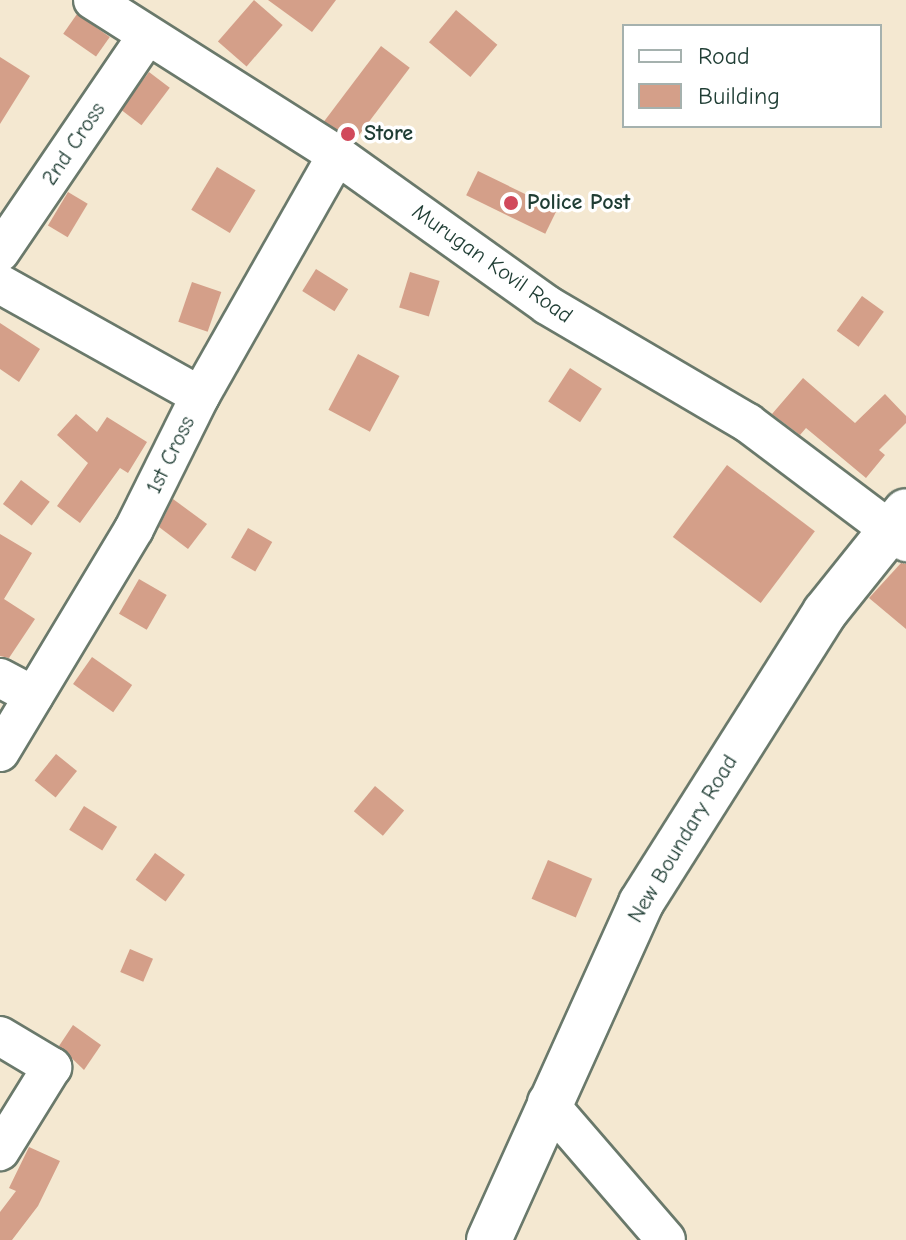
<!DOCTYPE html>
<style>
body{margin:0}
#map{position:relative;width:906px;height:1240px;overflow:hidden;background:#f4e8d1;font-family:"Comic Neue",sans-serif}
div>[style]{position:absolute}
.building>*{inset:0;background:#d49f89;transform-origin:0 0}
.roads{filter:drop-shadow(2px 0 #6a796b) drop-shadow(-2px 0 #6a796b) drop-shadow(0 2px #6a796b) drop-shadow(0 -2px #6a796b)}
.minor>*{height:38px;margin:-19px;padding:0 19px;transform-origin:19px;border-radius:19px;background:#fff}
.tertiary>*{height:44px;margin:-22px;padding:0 22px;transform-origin:22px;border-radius:22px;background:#fff}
.dots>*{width:22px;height:22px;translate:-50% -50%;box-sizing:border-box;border:4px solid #fff;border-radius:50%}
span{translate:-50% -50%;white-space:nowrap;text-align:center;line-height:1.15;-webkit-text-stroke:7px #fff;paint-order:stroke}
.poi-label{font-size:22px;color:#1f3d34;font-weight:700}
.left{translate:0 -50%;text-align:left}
.street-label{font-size:22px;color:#1f3d34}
.legend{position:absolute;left:622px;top:24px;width:260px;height:104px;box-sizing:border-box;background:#fff;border:2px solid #a5b1ae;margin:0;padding:10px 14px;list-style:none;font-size:24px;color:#1f3d34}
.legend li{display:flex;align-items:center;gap:16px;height:40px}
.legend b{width:40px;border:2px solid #a5b1ae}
</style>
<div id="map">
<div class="building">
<i style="left:254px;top:0;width:38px;height:55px;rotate:41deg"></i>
<i style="clip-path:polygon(268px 0,336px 0,312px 32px)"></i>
<i style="left:456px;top:10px;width:54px;height:42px;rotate:40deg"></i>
<i style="left:77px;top:14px;width:40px;height:24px;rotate:35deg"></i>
<i style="left:381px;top:46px;width:36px;height:95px;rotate:37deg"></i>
<i style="clip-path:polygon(0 57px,30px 76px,0 124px)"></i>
<i style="left:149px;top:72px;width:26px;height:47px;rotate:37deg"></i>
<i style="left:217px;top:167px;width:45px;height:50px;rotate:31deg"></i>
<i style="left:478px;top:171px;width:88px;height:27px;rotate:26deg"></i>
<i style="left:68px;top:192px;width:23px;height:39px;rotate:31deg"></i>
<i style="left:316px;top:269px;width:38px;height:26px;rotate:32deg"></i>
<i style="left:410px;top:272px;width:31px;height:37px;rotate:17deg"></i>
<i style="left:192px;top:282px;width:31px;height:42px;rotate:19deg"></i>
<i style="left:862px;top:296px;width:27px;height:43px;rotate:36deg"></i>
<i style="clip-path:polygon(0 323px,40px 349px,19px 382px,0 369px)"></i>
<i style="left:358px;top:354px;width:47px;height:63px;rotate:28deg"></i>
<i style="left:570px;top:368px;width:38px;height:40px;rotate:33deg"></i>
<i style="clip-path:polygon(803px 378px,855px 423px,885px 394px,906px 416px,906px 423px,879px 450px,885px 455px,866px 478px,806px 428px,800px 435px,772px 414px)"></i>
<i style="clip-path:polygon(76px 414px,97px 432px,107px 417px,147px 442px,128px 473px,120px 468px,80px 523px,57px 506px,88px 463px,57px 435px)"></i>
<i style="left:727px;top:465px;width:110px;height:90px;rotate:37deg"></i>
<i style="left:21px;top:480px;width:36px;height:30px;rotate:37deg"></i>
<i style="clip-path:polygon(173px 499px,207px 524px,188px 549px,159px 527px)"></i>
<i style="left:248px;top:528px;width:28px;height:34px;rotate:30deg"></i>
<i style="clip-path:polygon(0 534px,32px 553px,4px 599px,35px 619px,9px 658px,0 656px)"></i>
<i style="clip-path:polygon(901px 563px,906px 564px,906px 629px,869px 598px)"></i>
<i style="left:139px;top:579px;width:32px;height:40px;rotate:30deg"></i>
<i style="left:92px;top:657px;width:49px;height:33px;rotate:35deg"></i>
<i style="left:56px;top:754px;width:27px;height:34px;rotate:39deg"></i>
<i style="left:375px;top:786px;width:38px;height:33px;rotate:40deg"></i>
<i style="left:84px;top:806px;width:39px;height:28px;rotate:32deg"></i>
<i style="left:155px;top:853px;width:37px;height:33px;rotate:36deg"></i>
<i style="left:548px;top:860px;width:48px;height:42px;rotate:23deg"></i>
<i style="left:130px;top:949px;width:25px;height:25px;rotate:23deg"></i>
<i style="clip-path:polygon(73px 1025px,101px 1045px,84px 1070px,59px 1046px)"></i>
<i style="clip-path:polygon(29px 1147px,60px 1161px,38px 1206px,12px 1240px,0 1240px,0 1212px,16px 1191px,9px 1188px)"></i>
</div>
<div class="roads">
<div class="minor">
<i style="left:93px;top:0;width:289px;rotate:32.4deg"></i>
<i style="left:337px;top:155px;width:258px;rotate:35.5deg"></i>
<i style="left:547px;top:305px;width:233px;rotate:30.4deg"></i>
<i style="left:748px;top:423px;width:198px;rotate:37deg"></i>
<i style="left:0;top:252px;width:261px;rotate:-55.8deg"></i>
<i style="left:0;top:284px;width:229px;rotate:29.2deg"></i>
<i style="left:0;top:678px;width:38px;rotate:28deg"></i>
<i style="left:0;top:752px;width:260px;rotate:-59deg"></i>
<i style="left:134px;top:529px;width:148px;rotate:-63.6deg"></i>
<i style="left:200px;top:396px;width:277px;rotate:-60.4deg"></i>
<i style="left:0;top:1036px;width:61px;rotate:30.8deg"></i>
<i style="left:52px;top:1067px;width:99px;rotate:121.8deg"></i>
<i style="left:547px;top:1102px;width:182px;rotate:49.2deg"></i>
</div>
<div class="tertiary">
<i style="left:489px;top:1240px;width:370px;rotate:-65.7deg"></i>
<i style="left:641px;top:903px;width:344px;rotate:-57.7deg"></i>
<i style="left:825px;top:612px;width:129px;rotate:-51.3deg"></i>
</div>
</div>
<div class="dots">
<i style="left:348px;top:134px;background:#d1495b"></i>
<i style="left:511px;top:203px;background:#d1495b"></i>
</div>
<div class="poi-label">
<span class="left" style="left:364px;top:134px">Store</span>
<span class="left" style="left:527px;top:203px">Police Post</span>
</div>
<div class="street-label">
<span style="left:74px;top:144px;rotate:-56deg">2nd Cross</span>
<span style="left:492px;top:264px;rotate:35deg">Murugan Kovil Road</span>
<span style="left:171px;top:455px;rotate:-64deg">1st Cross</span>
<span style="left:683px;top:839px;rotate:-59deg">New Boundary Road</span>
</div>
<ul class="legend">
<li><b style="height:10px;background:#fff"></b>Road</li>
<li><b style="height:22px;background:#d49f89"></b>Building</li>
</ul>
</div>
